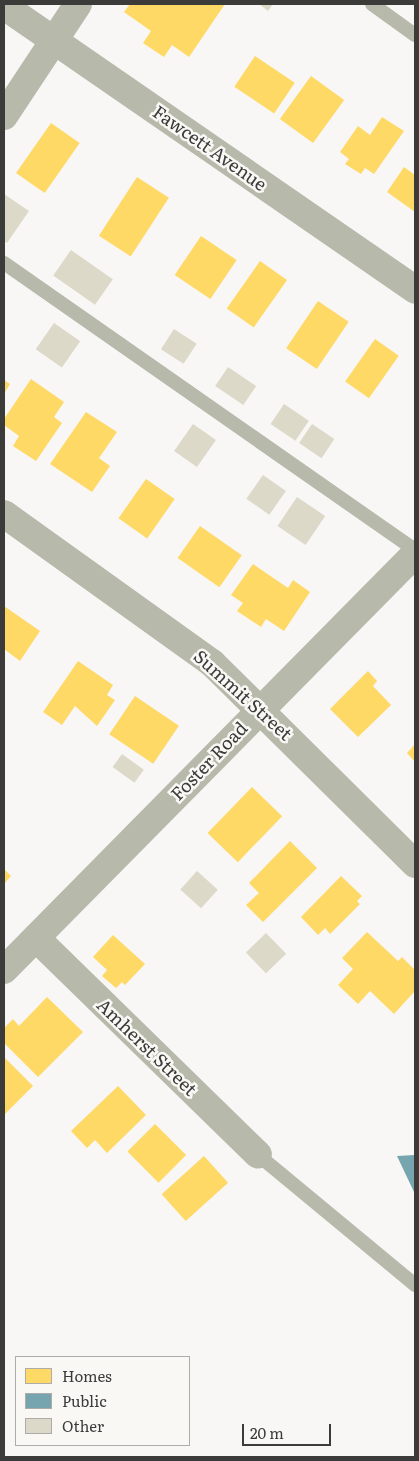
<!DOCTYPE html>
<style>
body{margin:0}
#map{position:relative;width:419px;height:1461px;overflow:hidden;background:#f8f7f6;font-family:Literata,serif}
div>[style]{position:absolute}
.homes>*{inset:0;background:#ffd966;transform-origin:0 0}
.public>*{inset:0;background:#76a5af}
.building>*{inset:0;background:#dcd9c8;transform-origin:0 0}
.lane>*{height:14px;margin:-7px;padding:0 7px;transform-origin:7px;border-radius:7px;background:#b7b9aa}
.street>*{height:28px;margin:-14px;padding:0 14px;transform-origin:14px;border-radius:14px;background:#b7b9aa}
span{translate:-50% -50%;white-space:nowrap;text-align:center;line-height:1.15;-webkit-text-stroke:5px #f9f8f5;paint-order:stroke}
.street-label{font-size:18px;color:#3b3b3a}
.frame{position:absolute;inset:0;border:5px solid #3b3b3a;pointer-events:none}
.legend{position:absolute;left:15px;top:1356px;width:175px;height:90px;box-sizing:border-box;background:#f9f8f5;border:1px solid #adacaa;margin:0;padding:6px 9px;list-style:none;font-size:15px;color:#3b3b3a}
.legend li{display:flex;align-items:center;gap:10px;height:25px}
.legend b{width:25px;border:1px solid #adacaa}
.scale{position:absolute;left:242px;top:1424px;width:89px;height:22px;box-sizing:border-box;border:2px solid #3b3b3a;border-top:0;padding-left:6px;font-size:15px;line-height:18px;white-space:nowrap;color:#3b3b3a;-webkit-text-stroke:4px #f9f8f5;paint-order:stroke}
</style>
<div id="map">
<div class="homes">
<i style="clip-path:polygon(130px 4px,225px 4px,189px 57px,172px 45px,164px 57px,143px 43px,151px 31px,124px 12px)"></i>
<i style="left:255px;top:56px;width:48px;height:37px;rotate:34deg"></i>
<i style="left:311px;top:76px;width:41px;height:53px;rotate:36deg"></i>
<i style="clip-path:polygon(382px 117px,404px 131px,374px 174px,365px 168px,361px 174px,345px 164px,349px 159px,340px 152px,358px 126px,370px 135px)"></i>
<i style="left:51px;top:123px;width:35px;height:61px;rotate:35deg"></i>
<i style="clip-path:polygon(404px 167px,415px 175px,415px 212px,387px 192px)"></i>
<i style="left:137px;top:177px;width:38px;height:70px;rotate:33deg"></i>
<i style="left:201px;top:236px;width:43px;height:47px;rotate:34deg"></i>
<i style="left:260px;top:261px;width:33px;height:58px;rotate:35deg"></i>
<i style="left:318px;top:301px;width:37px;height:57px;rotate:34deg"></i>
<i style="left:375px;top:339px;width:29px;height:52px;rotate:35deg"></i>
<i style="clip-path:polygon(31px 379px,64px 402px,54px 417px,62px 423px,36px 461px,13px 446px,19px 436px,4px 425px,4px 419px)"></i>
<i style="clip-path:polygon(4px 380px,10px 384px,4px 394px)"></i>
<i style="clip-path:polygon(86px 412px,117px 432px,99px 458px,110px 466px,92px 492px,50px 464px)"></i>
<i style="left:146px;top:479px;width:35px;height:48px;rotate:35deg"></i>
<i style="left:200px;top:526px;width:51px;height:39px;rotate:35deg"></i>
<i style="clip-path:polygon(253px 564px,288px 588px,293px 580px,310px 592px,284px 631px,266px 619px,261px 627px,237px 611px,243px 603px,231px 595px)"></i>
<i style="clip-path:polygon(4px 606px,40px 631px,20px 661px,4px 649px)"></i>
<i style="clip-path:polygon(78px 661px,113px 685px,107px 695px,115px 700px,97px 726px,75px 706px,62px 725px,43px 712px)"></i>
<i style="clip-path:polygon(368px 671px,377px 681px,373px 686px,391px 705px,358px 737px,330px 709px)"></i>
<i style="left:135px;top:696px;width:53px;height:46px;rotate:34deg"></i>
<i style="clip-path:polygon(415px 744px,415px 762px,407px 753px)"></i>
<i style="left:252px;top:787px;width:42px;height:64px;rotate:44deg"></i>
<i style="clip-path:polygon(290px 841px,317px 868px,263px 922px,246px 905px,259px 893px,249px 883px)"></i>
<i style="clip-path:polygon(4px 869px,11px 876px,4px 884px)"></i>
<i style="clip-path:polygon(341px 876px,362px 896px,357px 901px,360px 904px,330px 934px,325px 928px,318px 935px,301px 917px)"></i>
<i style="clip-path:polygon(367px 932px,398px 961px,402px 957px,415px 970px,415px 991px,394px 1014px,370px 991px,358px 1004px,338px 985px,353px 969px,342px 958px)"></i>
<i style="clip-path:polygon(113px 935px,145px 964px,125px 985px,122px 982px,116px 988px,102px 976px,107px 970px,93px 957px)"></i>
<i style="clip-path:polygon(47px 997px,83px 1032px,38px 1077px,4px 1043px,4px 1028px,13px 1019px,19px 1026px)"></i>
<i style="clip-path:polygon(4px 1057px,33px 1086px,4px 1115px)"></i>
<i style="clip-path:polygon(118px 1086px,146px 1115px,107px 1153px,95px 1140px,87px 1148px,71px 1131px)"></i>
<i style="left:155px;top:1124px;width:44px;height:39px;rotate:45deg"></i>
<i style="left:204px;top:1156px;width:36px;height:57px;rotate:48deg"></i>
</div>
<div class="public">
<i style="clip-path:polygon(415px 1155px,415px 1194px,397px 1156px)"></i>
</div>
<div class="building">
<i style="clip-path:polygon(259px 4px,273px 4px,268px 11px)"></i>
<i style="clip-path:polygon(4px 194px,29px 211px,7px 243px,4px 241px)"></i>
<i style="left:71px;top:250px;width:51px;height:31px;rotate:35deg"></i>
<i style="left:54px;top:323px;width:32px;height:32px;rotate:35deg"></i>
<i style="left:174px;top:329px;width:27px;height:24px;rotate:33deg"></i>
<i style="left:228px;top:367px;width:34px;height:23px;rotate:34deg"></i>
<i style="left:284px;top:404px;width:30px;height:24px;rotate:34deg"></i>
<i style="left:193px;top:424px;width:28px;height:33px;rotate:35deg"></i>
<i style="left:312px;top:424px;width:27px;height:23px;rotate:34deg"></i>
<i style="left:263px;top:475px;width:28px;height:29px;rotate:35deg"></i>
<i style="left:297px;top:497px;width:34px;height:35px;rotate:34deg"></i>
<i style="left:122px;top:754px;width:27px;height:16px;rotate:36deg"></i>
<i style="left:197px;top:871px;width:28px;height:25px;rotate:42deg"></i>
<i style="left:266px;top:933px;width:29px;height:28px;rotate:46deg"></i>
</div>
<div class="lane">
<i style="left:372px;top:4px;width:53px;rotate:35.8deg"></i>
<i style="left:4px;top:263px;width:501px;rotate:34.93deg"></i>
<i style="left:258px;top:1155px;width:204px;rotate:39.6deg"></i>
</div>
<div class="street">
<i style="left:4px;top:6px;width:500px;rotate:34.6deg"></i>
<i style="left:4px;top:116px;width:134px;rotate:-56.5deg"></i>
<i style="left:4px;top:514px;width:256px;rotate:35.6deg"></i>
<i style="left:212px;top:663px;width:286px;rotate:44.7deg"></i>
<i style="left:36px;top:938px;width:310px;rotate:44.3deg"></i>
<i style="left:4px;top:970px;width:585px;rotate:-45.35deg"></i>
</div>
<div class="street-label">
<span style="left:210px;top:148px;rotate:35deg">Fawcett Avenue</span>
<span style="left:243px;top:695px;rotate:42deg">Summit Street</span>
<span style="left:209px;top:761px;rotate:-46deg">Foster Road</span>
<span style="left:147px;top:1047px;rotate:44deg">Amherst Street</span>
</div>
<div class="frame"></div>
<ul class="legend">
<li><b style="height:14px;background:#ffd966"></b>Homes</li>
<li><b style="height:14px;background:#76a5af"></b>Public</li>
<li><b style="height:14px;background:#dcd9c8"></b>Other</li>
</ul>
<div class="scale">20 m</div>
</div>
